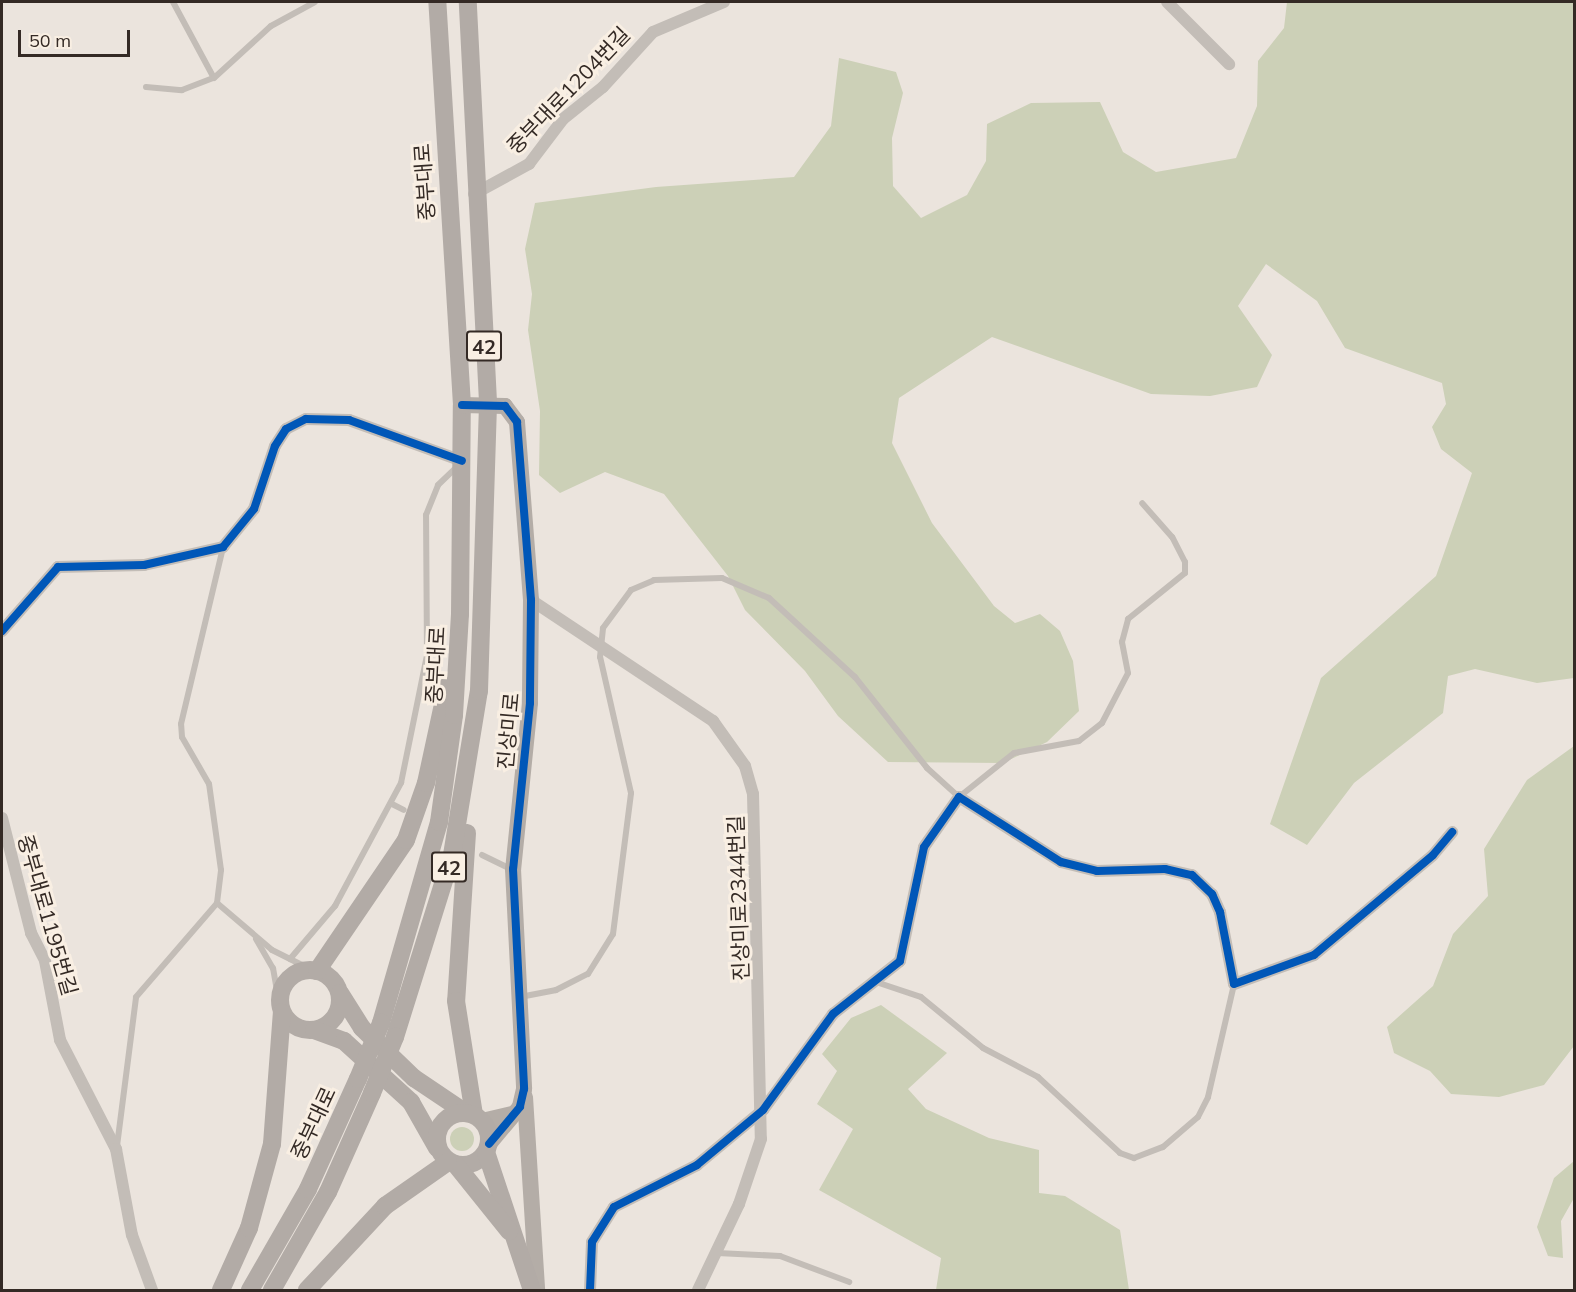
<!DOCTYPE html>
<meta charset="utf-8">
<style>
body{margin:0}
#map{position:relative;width:1576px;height:1292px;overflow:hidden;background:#ebe4dd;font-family:Mulish,"Noto Sans KR",sans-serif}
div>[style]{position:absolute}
.green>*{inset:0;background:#ccd0b7}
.round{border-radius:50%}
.lane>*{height:6px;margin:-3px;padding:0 3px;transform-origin:3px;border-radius:3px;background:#c3bdb7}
.street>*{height:12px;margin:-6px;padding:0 6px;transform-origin:6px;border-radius:6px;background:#c3bdb7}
.secondary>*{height:16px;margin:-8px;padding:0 8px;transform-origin:8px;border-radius:8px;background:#b4ada7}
.primary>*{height:18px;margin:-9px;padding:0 9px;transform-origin:9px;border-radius:9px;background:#b2aba6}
.primary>.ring{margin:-9px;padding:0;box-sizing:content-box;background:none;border:18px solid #b2aba6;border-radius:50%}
.primary-bridge>*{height:18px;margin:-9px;padding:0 9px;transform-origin:9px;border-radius:9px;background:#b2aba6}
.cycleway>*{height:8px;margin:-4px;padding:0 4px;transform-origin:4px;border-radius:4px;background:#0057b8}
span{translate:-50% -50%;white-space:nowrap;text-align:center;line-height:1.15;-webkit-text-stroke:6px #f9efe3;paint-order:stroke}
.shield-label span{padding:2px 4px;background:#f9efe3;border:2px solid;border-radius:4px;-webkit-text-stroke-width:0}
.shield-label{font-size:20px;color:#342a25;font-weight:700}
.street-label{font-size:21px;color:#342a25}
.frame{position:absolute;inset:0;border:3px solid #342a25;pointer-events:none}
.scale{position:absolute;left:18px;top:30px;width:112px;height:27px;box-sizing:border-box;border:3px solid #342a25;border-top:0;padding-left:8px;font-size:18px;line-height:21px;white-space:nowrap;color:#342a25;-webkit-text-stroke:4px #f9efe3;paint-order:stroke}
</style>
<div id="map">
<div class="green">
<i style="clip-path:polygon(1287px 2px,1574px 2px,1574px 678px,1537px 683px,1475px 669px,1448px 676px,1443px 713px,1354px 783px,1307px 845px,1270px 824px,1321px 678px,1436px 576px,1472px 473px,1441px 449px,1432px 427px,1446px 404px,1442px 383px,1345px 348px,1317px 301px,1266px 264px,1238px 306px,1272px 355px,1257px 387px,1210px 396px,1151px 394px,992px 337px,899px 398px,892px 443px,932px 523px,994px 606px,1015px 623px,1040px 614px,1060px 631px,1073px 661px,1079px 711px,1047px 742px,1003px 763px,888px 762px,838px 716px,805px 671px,745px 610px,728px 576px,664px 494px,605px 472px,560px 493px,539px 475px,540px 411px,528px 330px,532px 294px,525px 249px,535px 203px,656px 187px,794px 177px,831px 126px,839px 58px,896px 72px,903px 93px,892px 138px,893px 186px,921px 218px,967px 195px,986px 161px,987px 124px,1031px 103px,1100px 102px,1123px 152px,1156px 172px,1236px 158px,1257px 106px,1258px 61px,1284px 28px)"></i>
<i style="clip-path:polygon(1574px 746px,1574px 1046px,1544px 1085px,1499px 1097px,1451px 1094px,1430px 1071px,1394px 1053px,1387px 1027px,1433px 986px,1453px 934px,1488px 896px,1484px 849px,1527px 780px)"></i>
<i style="clip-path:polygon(881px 1005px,947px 1053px,908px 1089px,926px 1109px,989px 1138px,1039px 1150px,1039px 1193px,1065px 1196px,1120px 1230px,1129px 1290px,936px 1290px,941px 1258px,819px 1190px,853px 1129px,817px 1104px,837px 1071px,822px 1054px,851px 1018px)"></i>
<i class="round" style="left:450px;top:1127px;width:24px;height:24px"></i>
<i style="clip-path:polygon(1574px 1161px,1574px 1198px,1561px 1221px,1563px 1258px,1548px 1256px,1537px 1227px,1554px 1178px)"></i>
</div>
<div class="lane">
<i style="left:173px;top:2px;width:86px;rotate:61.7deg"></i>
<i style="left:146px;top:87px;width:36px;rotate:5deg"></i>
<i style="left:182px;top:90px;width:34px;rotate:-21deg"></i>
<i style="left:214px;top:78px;width:77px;rotate:-42.4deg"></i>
<i style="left:271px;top:26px;width:50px;rotate:-28.6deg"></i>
<i style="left:392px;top:804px;width:13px;rotate:27deg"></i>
<i style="left:482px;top:855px;width:32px;rotate:26deg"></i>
<i style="left:217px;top:903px;width:72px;rotate:40.5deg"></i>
<i style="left:272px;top:950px;width:42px;rotate:26.6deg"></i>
<i style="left:256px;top:939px;width:34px;rotate:60deg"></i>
<i style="left:273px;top:968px;width:35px;rotate:80deg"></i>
<i style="left:290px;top:959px;width:70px;rotate:-49.7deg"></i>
<i style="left:335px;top:906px;width:140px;rotate:-61.8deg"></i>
<i style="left:401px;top:783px;width:131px;rotate:-78.5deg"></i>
<i style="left:427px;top:655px;width:140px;rotate:-90.4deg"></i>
<i style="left:426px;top:515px;width:32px;rotate:-68deg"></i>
<i style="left:438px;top:485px;width:28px;rotate:-44deg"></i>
<i style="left:876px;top:982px;width:47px;rotate:18.4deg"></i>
<i style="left:921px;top:997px;width:80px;rotate:39.4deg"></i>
<i style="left:983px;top:1048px;width:62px;rotate:27.8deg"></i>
<i style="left:1038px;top:1077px;width:112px;rotate:42.8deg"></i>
<i style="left:1120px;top:1153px;width:15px;rotate:20deg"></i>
<i style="left:1134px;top:1158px;width:31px;rotate:-21deg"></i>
<i style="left:1163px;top:1147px;width:46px;rotate:-40.6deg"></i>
<i style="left:1198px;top:1117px;width:22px;rotate:-63deg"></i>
<i style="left:1208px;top:1097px;width:116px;rotate:-77deg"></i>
<i style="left:520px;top:997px;width:37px;rotate:-11deg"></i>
<i style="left:556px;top:990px;width:36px;rotate:-27deg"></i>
<i style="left:588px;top:974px;width:47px;rotate:-58deg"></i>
<i style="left:613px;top:934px;width:142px;rotate:-82.7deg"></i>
<i style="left:631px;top:793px;width:139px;rotate:-102.8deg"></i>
<i style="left:600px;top:657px;width:29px;rotate:-84deg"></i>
<i style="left:603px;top:628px;width:47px;rotate:-53.6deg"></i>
<i style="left:631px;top:590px;width:25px;rotate:-23deg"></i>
<i style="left:654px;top:580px;width:68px;rotate:-1.7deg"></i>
<i style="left:722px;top:578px;width:51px;rotate:23.1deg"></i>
<i style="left:769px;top:598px;width:117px;rotate:42.6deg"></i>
<i style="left:855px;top:677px;width:116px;rotate:51.6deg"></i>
<i style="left:927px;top:768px;width:43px;rotate:42.2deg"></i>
<i style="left:959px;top:797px;width:70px;rotate:-38.7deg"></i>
<i style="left:1014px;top:753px;width:66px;rotate:-10.5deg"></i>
<i style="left:1079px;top:741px;width:29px;rotate:-38deg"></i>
<i style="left:1102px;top:723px;width:56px;rotate:-62.5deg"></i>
<i style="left:1128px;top:673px;width:32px;rotate:-101deg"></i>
<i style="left:1122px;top:642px;width:24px;rotate:-75deg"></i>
<i style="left:1128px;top:619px;width:73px;rotate:-38.9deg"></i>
<i style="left:1185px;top:573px;width:11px;rotate:-90deg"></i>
<i style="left:1185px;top:562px;width:28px;rotate:-117deg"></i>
<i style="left:1172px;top:537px;width:45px;rotate:-131.4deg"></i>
<i style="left:117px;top:1146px;width:150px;rotate:-82.7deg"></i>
<i style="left:136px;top:997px;width:124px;rotate:-49.2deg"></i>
<i style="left:217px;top:903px;width:33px;rotate:-83deg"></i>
<i style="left:221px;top:870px;width:87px;rotate:-97.9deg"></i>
<i style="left:209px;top:784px;width:54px;rotate:-119.9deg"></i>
<i style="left:182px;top:737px;width:13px;rotate:-94deg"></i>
<i style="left:181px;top:724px;width:181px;rotate:-76.6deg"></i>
<i style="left:717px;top:1253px;width:63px;rotate:2.7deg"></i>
<i style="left:780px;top:1256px;width:74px;rotate:20.6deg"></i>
</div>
<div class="street">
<i style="left:1167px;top:2px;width:88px;rotate:45deg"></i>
<i style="left:474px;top:194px;width:63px;rotate:-28.6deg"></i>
<i style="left:529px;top:164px;width:56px;rotate:-52.9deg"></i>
<i style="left:563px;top:119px;width:51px;rotate:-38.7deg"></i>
<i style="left:603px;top:87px;width:74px;rotate:-47.7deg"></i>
<i style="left:653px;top:32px;width:77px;rotate:-22.9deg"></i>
<i style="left:531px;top:600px;width:219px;rotate:33.6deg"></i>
<i style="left:713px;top:721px;width:55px;rotate:54.6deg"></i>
<i style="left:745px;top:766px;width:29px;rotate:74deg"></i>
<i style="left:753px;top:794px;width:345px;rotate:88.7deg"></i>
<i style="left:761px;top:1139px;width:69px;rotate:108.7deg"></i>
<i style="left:739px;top:1204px;width:95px;rotate:115.5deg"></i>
<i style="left:2px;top:631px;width:85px;rotate:-48.8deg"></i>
<i style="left:58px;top:567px;width:86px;rotate:-1.3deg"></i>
<i style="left:144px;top:565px;width:81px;rotate:-12.8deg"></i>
<i style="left:223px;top:547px;width:49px;rotate:-50.8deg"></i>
<i style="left:254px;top:509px;width:66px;rotate:-71.6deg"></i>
<i style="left:275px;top:446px;width:20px;rotate:-57deg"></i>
<i style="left:286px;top:429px;width:22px;rotate:-27deg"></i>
<i style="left:306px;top:419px;width:43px;rotate:1.3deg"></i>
<i style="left:349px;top:420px;width:120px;rotate:19.9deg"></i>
<i style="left:2px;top:818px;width:119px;rotate:75.8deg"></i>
<i style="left:31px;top:933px;width:31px;rotate:63deg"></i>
<i style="left:45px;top:961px;width:80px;rotate:79.2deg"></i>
<i style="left:60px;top:1040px;width:123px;rotate:62.8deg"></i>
<i style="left:116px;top:1149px;width:87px;rotate:79.5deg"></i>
<i style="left:132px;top:1235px;width:59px;rotate:70deg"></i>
<i style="left:590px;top:1290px;width:48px;rotate:-87.6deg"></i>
<i style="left:592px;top:1242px;width:41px;rotate:-57.8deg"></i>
<i style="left:614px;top:1207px;width:93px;rotate:-26.8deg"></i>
<i style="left:697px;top:1165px;width:86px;rotate:-39.8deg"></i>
<i style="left:763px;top:1110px;width:119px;rotate:-53.9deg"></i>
<i style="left:833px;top:1014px;width:85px;rotate:-38.3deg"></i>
<i style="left:900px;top:961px;width:116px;rotate:-78.1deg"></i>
<i style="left:924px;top:847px;width:61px;rotate:-55deg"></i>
<i style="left:959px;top:797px;width:121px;rotate:32.5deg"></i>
<i style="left:1061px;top:862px;width:37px;rotate:14deg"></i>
<i style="left:1097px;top:871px;width:68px;rotate:-1.7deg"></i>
<i style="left:1165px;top:869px;width:28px;rotate:13deg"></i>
<i style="left:1192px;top:875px;width:28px;rotate:44deg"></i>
<i style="left:1212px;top:894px;width:20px;rotate:66deg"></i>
<i style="left:1220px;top:912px;width:73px;rotate:79deg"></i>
<i style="left:1234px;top:984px;width:85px;rotate:-19.9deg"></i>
<i style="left:1314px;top:955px;width:155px;rotate:-40deg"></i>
<i style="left:1433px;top:855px;width:30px;rotate:-50deg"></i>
</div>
<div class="secondary">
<i style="left:462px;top:405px;width:43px;rotate:1.3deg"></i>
<i style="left:505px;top:406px;width:20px;rotate:53deg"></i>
<i style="left:517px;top:422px;width:179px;rotate:85.5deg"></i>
<i style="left:531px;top:600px;width:103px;rotate:90.6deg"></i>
<i style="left:530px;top:703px;width:167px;rotate:95.8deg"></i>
<i style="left:513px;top:869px;width:220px;rotate:87.1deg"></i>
<i style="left:524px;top:1089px;width:18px;rotate:103deg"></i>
<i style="left:520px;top:1107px;width:48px;rotate:130deg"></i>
<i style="left:525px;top:1097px;width:193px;rotate:86.4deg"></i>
<i style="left:482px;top:1121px;width:31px;rotate:-13deg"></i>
</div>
<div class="primary">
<i style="left:467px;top:833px;width:168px;rotate:93.7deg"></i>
<i style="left:456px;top:1001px;width:115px;rotate:81deg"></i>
<i class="ring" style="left:280px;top:970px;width:42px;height:42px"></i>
<i style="left:317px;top:971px;width:158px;rotate:-55.8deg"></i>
<i style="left:406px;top:840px;width:60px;rotate:-70.7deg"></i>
<i style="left:426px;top:783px;width:99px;rotate:-77.8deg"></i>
<i style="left:340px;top:993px;width:41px;rotate:57.8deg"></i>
<i style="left:362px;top:1028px;width:72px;rotate:43.9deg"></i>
<i style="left:414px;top:1078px;width:63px;rotate:33.9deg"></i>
<i style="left:381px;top:1023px;width:209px;rotate:-73.9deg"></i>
<i style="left:439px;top:822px;width:108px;rotate:-82deg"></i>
<i style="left:454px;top:715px;width:101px;rotate:-86.6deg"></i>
<i style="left:460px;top:614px;width:209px;rotate:-89.5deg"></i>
<i style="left:462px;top:405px;width:404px;rotate:-93.5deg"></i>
<i style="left:314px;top:1030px;width:32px;rotate:20deg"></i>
<i style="left:344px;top:1041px;width:91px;rotate:42.3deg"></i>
<i style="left:411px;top:1102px;width:53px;rotate:60.5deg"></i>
<i style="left:395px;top:1037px;width:191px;rotate:-72.6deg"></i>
<i style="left:452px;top:855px;width:166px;rotate:-80.7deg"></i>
<i style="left:479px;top:691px;width:289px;rotate:-88.2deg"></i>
<i style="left:488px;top:402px;width:400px;rotate:-92.9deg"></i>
<i class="ring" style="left:437px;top:1113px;width:34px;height:34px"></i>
<i style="left:486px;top:1152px;width:145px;rotate:71.6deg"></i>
<i style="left:456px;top:1165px;width:85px;rotate:51.2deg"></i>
<i style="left:221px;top:1290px;width:68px;rotate:-65.7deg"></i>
<i style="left:249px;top:1228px;width:87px;rotate:-74.7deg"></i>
<i style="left:272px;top:1144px;width:132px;rotate:-85.7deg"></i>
<i style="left:250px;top:1290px;width:116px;rotate:-60.1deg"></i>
<i style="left:308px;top:1189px;width:121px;rotate:-65.6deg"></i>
<i style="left:272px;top:1290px;width:113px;rotate:-60.3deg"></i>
<i style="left:328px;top:1192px;width:108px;rotate:-66deg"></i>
<i style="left:307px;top:1290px;width:115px;rotate:-47.1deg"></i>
<i style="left:385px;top:1206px;width:77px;rotate:-34.9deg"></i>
</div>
<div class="primary-bridge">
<i style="left:358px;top:1079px;width:61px;rotate:-67.7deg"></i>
<i style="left:372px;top:1093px;width:61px;rotate:-67.7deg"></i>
</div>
<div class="cycleway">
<i style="left:462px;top:405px;width:43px;rotate:1.3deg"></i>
<i style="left:505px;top:406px;width:20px;rotate:53deg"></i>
<i style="left:517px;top:422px;width:179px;rotate:85.5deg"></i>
<i style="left:531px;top:600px;width:103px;rotate:90.6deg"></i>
<i style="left:530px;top:703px;width:167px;rotate:95.8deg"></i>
<i style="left:513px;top:869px;width:220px;rotate:87.1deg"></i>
<i style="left:524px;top:1089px;width:18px;rotate:103deg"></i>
<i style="left:520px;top:1107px;width:48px;rotate:130deg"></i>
<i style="left:2px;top:631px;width:85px;rotate:-48.8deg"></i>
<i style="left:58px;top:567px;width:86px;rotate:-1.3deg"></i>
<i style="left:144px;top:565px;width:81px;rotate:-12.8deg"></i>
<i style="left:223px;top:547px;width:49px;rotate:-50.8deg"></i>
<i style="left:254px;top:509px;width:66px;rotate:-71.6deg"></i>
<i style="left:275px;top:446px;width:20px;rotate:-57deg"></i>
<i style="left:286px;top:429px;width:22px;rotate:-27deg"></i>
<i style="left:306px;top:419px;width:43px;rotate:1.3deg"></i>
<i style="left:349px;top:420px;width:120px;rotate:19.9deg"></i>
<i style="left:590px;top:1290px;width:48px;rotate:-87.6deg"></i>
<i style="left:592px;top:1242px;width:41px;rotate:-57.8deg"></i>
<i style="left:614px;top:1207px;width:93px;rotate:-26.8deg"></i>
<i style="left:697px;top:1165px;width:86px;rotate:-39.8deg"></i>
<i style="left:763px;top:1110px;width:119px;rotate:-53.9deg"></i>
<i style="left:833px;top:1014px;width:85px;rotate:-38.3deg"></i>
<i style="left:900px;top:961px;width:116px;rotate:-78.1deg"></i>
<i style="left:924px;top:847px;width:61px;rotate:-55deg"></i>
<i style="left:959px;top:797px;width:121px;rotate:32.5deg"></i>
<i style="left:1061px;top:862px;width:37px;rotate:14deg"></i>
<i style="left:1097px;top:871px;width:68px;rotate:-1.7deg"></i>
<i style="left:1165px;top:869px;width:28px;rotate:13deg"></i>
<i style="left:1192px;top:875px;width:28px;rotate:44deg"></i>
<i style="left:1212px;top:894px;width:20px;rotate:66deg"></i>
<i style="left:1220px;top:912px;width:73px;rotate:79deg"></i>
<i style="left:1234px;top:984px;width:85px;rotate:-19.9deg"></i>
<i style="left:1314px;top:955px;width:155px;rotate:-40deg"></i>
<i style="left:1433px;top:855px;width:30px;rotate:-50deg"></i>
</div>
<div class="shield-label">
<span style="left:484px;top:346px">42</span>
<span style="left:449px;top:867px">42</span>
</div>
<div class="street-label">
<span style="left:568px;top:90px;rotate:-46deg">중부대로1204번길</span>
<span style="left:424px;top:182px;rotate:-94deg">중부대로</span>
<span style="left:435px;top:665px;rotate:-87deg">중부대로</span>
<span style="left:508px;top:731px;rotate:-85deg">진상미로</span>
<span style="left:738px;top:898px;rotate:-92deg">진상미로2344번길</span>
<span style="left:48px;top:915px;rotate:74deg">중부대로1195번길</span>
<span style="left:313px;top:1123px;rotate:-65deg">중부대로</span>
</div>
<div class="frame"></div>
<div class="scale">50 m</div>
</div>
